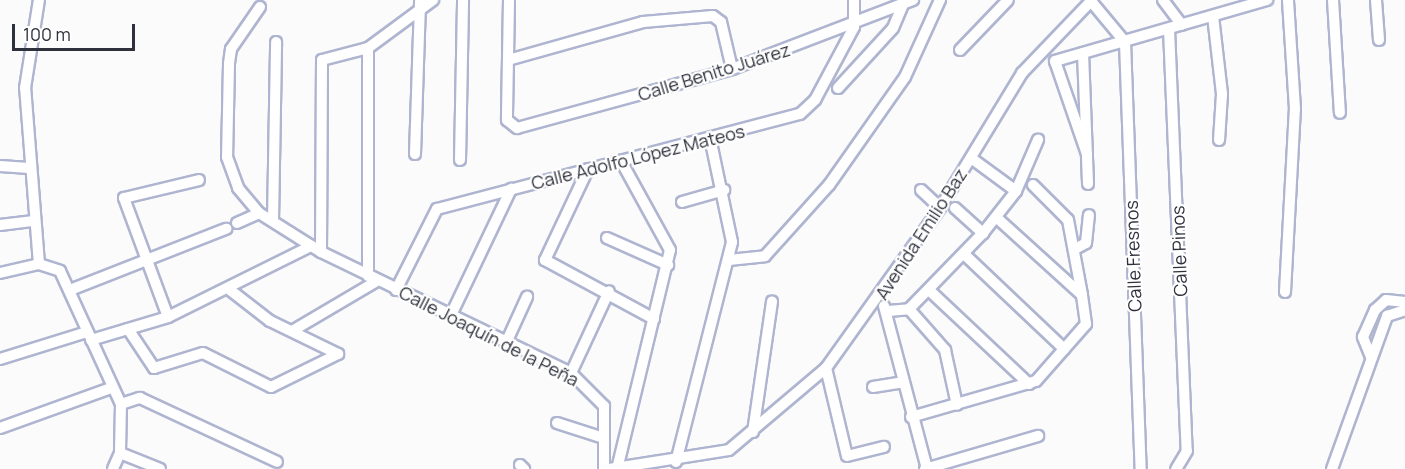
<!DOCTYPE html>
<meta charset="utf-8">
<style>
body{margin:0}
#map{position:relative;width:1405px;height:469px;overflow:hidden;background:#fafbfa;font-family:Manrope,sans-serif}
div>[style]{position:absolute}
.roads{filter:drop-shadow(2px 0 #afb5d0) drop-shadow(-2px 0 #afb5d0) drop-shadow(0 2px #afb5d0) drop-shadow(0 -2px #afb5d0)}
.minor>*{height:10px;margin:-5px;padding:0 5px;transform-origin:5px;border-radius:5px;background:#fff}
span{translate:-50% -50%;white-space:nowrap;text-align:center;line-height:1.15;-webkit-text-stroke:4.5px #fff;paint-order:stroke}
.street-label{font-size:18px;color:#2e303b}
.scale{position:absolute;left:12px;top:24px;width:123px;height:27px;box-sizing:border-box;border:3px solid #2e303b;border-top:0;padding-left:8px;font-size:18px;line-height:21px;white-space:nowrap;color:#2e303b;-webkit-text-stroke:4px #fff;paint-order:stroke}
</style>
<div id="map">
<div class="roads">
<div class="minor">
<i style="left:509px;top:0;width:120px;rotate:91deg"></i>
<i style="left:507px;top:120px;width:13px;rotate:39deg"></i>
<i style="left:517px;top:128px;width:223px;rotate:-15.3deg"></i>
<i style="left:732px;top:69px;width:194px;rotate:-20.9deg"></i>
<i style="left:1090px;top:0;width:55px;rotate:50.2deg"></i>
<i style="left:1125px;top:42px;width:427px;rotate:87.9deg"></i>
<i style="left:1163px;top:0;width:31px;rotate:53deg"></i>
<i style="left:1333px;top:0;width:113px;rotate:86.5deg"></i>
<i style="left:1376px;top:0;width:40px;rotate:85.7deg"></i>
<i style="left:260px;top:7px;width:51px;rotate:124.6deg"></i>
<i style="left:231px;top:49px;width:15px;rotate:98deg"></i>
<i style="left:229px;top:64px;width:93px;rotate:91.2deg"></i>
<i style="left:227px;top:157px;width:33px;rotate:70deg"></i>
<i style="left:238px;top:188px;width:33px;rotate:50deg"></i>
<i style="left:259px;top:213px;width:73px;rotate:32.2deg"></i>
<i style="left:321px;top:252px;width:278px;rotate:25.8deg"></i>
<i style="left:571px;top:373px;width:47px;rotate:45deg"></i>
<i style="left:604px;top:406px;width:63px;rotate:90deg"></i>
<i style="left:1213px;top:16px;width:79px;rotate:83.4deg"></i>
<i style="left:1222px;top:94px;width:46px;rotate:93.7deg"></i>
<i style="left:1169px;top:29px;width:422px;rotate:87.6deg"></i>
<i style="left:1187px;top:451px;width:21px;rotate:121deg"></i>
<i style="left:368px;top:48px;width:228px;rotate:90deg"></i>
<i style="left:960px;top:50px;width:69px;rotate:-46.2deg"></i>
<i style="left:1083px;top:53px;width:131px;rotate:87.8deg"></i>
<i style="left:508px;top:60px;width:140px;rotate:-15.7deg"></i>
<i style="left:643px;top:22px;width:70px;rotate:-4.9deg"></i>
<i style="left:713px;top:16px;width:10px;rotate:37deg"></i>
<i style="left:721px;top:22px;width:48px;rotate:76.8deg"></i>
<i style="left:838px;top:88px;width:81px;rotate:-47.5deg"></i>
<i style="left:893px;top:28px;width:26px;rotate:-67deg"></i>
<i style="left:415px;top:154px;width:154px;rotate:-88.1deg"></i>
<i style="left:1087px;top:154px;width:98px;rotate:-109deg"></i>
<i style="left:1055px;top:61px;width:221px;rotate:-16.1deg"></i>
<i style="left:971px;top:158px;width:56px;rotate:36.3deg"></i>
<i style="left:460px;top:160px;width:160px;rotate:-88.9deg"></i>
<i style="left:0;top:166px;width:29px;rotate:4deg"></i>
<i style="left:588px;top:169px;width:101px;rotate:115.3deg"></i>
<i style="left:545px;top:260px;width:124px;rotate:28.4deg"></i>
<i style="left:1033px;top:185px;width:49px;rotate:45deg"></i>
<i style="left:1068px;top:220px;width:76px;rotate:79.4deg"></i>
<i style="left:921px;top:190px;width:26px;rotate:43deg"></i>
<i style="left:682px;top:202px;width:44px;rotate:-15.9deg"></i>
<i style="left:955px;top:208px;width:38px;rotate:42deg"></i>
<i style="left:273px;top:221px;width:179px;rotate:-89deg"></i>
<i style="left:237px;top:223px;width:24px;rotate:-24deg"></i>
<i style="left:0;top:225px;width:34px;rotate:-7deg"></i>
<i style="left:607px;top:238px;width:67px;rotate:23.9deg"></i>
<i style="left:1077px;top:248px;width:10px;rotate:-29deg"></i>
<i style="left:1086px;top:243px;width:28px;rotate:-84deg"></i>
<i style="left:321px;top:252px;width:192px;rotate:-89.7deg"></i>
<i style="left:322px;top:60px;width:48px;rotate:-14.6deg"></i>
<i style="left:368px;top:48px;width:81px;rotate:-36.4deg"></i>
<i style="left:964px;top:254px;width:138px;rotate:43.5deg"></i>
<i style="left:729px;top:260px;width:36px;rotate:-6deg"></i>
<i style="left:765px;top:256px;width:96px;rotate:-48deg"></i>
<i style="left:829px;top:185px;width:132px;rotate:-54.9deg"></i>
<i style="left:905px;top:77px;width:85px;rotate:-65.6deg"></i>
<i style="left:39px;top:264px;width:177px;rotate:-94.5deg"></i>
<i style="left:25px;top:88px;width:89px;rotate:-81deg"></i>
<i style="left:0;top:273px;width:40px;rotate:-13deg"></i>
<i style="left:39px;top:264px;width:22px;rotate:18deg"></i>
<i style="left:60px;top:271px;width:146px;rotate:65.4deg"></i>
<i style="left:121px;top:404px;width:49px;rotate:91.2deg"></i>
<i style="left:120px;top:453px;width:17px;rotate:114deg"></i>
<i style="left:70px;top:290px;width:168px;rotate:-21.4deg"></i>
<i style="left:396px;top:290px;width:91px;rotate:-63.2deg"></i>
<i style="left:437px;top:209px;width:375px;rotate:-14.7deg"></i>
<i style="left:800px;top:114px;width:21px;rotate:-43deg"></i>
<i style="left:815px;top:100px;width:83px;rotate:-61.9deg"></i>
<i style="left:854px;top:27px;width:27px;rotate:-90deg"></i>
<i style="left:930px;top:291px;width:136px;rotate:43.2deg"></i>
<i style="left:1285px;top:292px;width:183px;rotate:-86.9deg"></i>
<i style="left:1295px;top:109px;width:109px;rotate:-93.7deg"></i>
<i style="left:884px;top:306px;width:169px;rotate:75.2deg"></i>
<i style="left:909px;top:309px;width:55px;rotate:48.7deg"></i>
<i style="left:945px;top:350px;width:56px;rotate:77.7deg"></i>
<i style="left:888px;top:311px;width:21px;rotate:-5deg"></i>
<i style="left:909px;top:309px;width:106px;rotate:-45.8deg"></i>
<i style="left:983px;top:233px;width:53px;rotate:-51.8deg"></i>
<i style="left:1016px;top:191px;width:56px;rotate:-66.7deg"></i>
<i style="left:451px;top:315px;width:140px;rotate:-64.5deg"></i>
<i style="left:168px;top:317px;width:127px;rotate:-110.3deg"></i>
<i style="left:124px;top:198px;width:77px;rotate:-13.5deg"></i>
<i style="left:128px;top:329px;width:47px;rotate:56.3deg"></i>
<i style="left:154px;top:368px;width:51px;rotate:-17deg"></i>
<i style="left:203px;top:353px;width:76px;rotate:26.6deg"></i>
<i style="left:271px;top:387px;width:75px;rotate:-26.2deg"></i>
<i style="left:338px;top:354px;width:76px;rotate:-154.1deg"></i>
<i style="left:270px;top:321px;width:51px;rotate:-142.2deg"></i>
<i style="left:292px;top:331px;width:99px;rotate:-30.5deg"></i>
<i style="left:91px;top:340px;width:80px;rotate:-16.6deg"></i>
<i style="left:168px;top:317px;width:160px;rotate:-26.4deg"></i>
<i style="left:506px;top:343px;width:51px;rotate:-65.5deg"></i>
<i style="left:1371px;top:357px;width:22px;rotate:-112deg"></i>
<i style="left:1363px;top:337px;width:30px;rotate:-66deg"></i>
<i style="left:1375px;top:310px;width:15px;rotate:-42deg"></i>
<i style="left:1386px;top:300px;width:19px;rotate:6deg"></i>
<i style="left:0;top:359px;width:91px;rotate:-17.2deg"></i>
<i style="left:826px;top:368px;width:90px;rotate:76.6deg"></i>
<i style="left:847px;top:456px;width:38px;rotate:-14deg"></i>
<i style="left:571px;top:373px;width:90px;rotate:-65.1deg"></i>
<i style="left:873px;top:387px;width:30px;rotate:-9deg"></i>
<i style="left:121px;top:404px;width:20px;rotate:-18deg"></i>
<i style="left:140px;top:398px;width:151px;rotate:25deg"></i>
<i style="left:911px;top:417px;width:130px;rotate:-16.1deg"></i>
<i style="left:1036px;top:381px;width:76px;rotate:-48.7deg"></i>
<i style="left:1086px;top:324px;width:29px;rotate:-98deg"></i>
<i style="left:1082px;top:295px;width:116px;rotate:-137.8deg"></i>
<i style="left:557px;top:423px;width:49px;rotate:17.7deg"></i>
<i style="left:0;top:428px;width:118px;rotate:-19.8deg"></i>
<i style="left:753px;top:432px;width:132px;rotate:-81.7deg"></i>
<i style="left:120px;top:453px;width:43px;rotate:21.8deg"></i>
<i style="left:676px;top:462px;width:227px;rotate:-75.7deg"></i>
<i style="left:732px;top:242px;width:106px;rotate:-101.9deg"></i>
<i style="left:520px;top:465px;width:6px;rotate:45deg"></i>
<i style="left:618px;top:465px;width:221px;rotate:-76.4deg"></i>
<i style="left:670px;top:250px;width:102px;rotate:-118.8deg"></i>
<i style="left:609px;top:469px;width:121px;rotate:-9deg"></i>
<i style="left:729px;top:450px;width:127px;rotate:-40.2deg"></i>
<i style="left:826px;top:368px;width:196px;rotate:-54.5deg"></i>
<i style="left:940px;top:208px;width:158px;rotate:-58.7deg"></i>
<i style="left:1022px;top:73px;width:101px;rotate:-46.2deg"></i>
<i style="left:925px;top:469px;width:118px;rotate:-16.3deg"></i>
<i style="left:1332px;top:469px;width:163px;rotate:-70.2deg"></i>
<i style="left:1387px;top:316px;width:19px;rotate:-18deg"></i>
</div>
</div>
<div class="street-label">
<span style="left:714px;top:72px;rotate:-17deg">Calle Benito Juárez</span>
<span style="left:638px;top:157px;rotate:-14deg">Calle Adolfo López Mateos</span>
<span style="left:921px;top:234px;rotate:-57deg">Avenida Emilio Baz</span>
<span style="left:1179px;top:251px;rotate:-92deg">Calle Pinos</span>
<span style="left:1133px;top:256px;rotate:-92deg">Calle Fresnos</span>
<span style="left:489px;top:336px;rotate:27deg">Calle Joaquín de la Peña</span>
</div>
<div class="scale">100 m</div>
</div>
